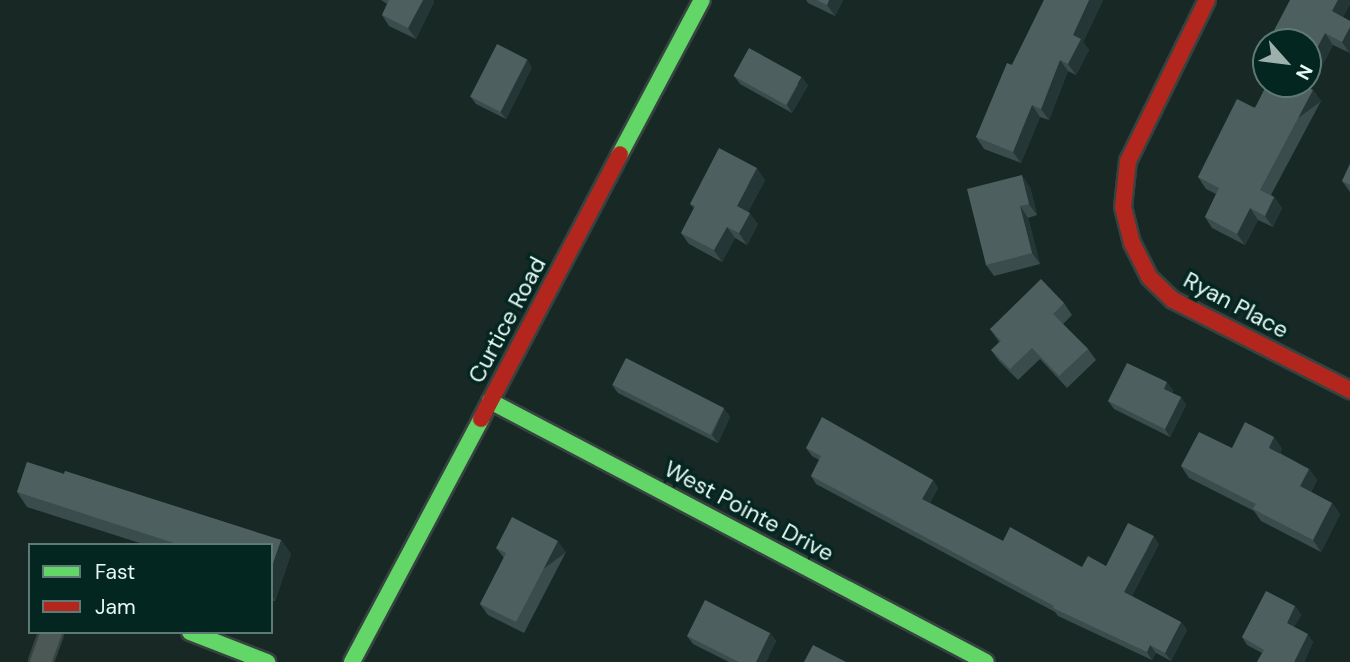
<!DOCTYPE html>
<style>
body{margin:0}
#map{position:relative;width:1350px;height:662px;overflow:hidden;background:#172825;font-family:"DM Sans",sans-serif}
div>[style]{position:absolute}
.roads{filter:drop-shadow(2px 0 #364340) drop-shadow(-2px 0 #364340) drop-shadow(0 2px #364340) drop-shadow(0 -2px #364340)}
.street>*{height:21px;margin:-10.5px;padding:0 10.5px;transform-origin:10.5px;border-radius:10.5px;background:#4c5855}
.fast>*{height:16px;margin:-8px;padding:0 8px;transform-origin:8px;border-radius:8px;background:#63d668}
.jam>*{height:16px;margin:-8px;padding:0 8px;transform-origin:8px;border-radius:8px;background:#b3261e}
.wall>*{inset:0;background:#3a4c4c}
.shaded-wall>*{inset:0;background:#243635;transform-origin:0 0}
.building>*{inset:0;background:#4d5f5e;transform-origin:0 0}
span{translate:-50% -50%;white-space:nowrap;text-align:center;line-height:1.15;-webkit-text-stroke:7px #042620;paint-order:stroke}
.street-label{font-size:23px;color:#e7f9f4}
.legend{position:absolute;left:28px;top:543px;width:245px;height:91px;box-sizing:border-box;background:#042620;border:2px solid #5f7a75;margin:0;padding:9px 12px;list-style:none;font-size:21px;color:#e7f9f4}
.legend li{display:flex;align-items:center;gap:14px;height:35px}
.legend b{width:35px;border:2px solid #5f7a75}
.north{position:absolute;left:1252px;top:28px;width:70px;height:70px;box-sizing:border-box;background:#042620;border:2px solid #5f7a75;border-radius:50%;rotate:118deg;font-size:19px;font-weight:700;line-height:28px;text-align:center;color:#e7f9f4}
.north::after{content:'';display:block;margin:auto;width:24px;height:32px;background:#9eb0ac;clip-path:polygon(50% 0,100% 100%,50% 72%,0 100%)}
</style>
<div id="map">
<div class="roads">
<div class="street">
<i style="left:40px;top:662px;width:32px;rotate:-70deg"></i>
</div>
<div class="fast">
<i style="left:620px;top:154px;width:174px;rotate:-62deg"></i>
<i style="left:490px;top:401px;width:560px;rotate:27.75deg"></i>
<i style="left:190px;top:632px;width:83px;rotate:21.3deg"></i>
<i style="left:352px;top:662px;width:275px;rotate:-62deg"></i>
</div>
<div class="jam">
<i style="left:1207px;top:0;width:179px;rotate:116.1deg"></i>
<i style="left:1128px;top:161px;width:46px;rotate:96.2deg"></i>
<i style="left:1123px;top:207px;width:37px;rotate:76deg"></i>
<i style="left:1132px;top:243px;width:38px;rotate:63deg"></i>
<i style="left:1149px;top:277px;width:33px;rotate:44deg"></i>
<i style="left:1173px;top:300px;width:199px;rotate:27deg"></i>
<i style="left:481px;top:419px;width:299px;rotate:-62.3deg"></i>
</div>
</div>
<div class="wall">
<i style="clip-path:polygon(381px 0,433px 0,434px 2px,416px 39px,389px 26px,382px 15px,387px 4px)"></i>
<i style="clip-path:polygon(806px 0,843px 0,835px 16px,808px 3px)"></i>
<i style="clip-path:polygon(1044px 0,1103px 0,1083px 42px,1089px 50px,1076px 75px,1068px 71px,1049px 120px,1040px 117px,1021px 163px,984px 149px,976px 137px)"></i>
<i style="clip-path:polygon(1350px 0,1350px 4px,1343px 17px,1350px 21px,1350px 53px,1333px 45px,1310px 88px,1313px 90px,1321px 101px,1271px 195px,1274px 197px,1282px 208px,1273px 227px,1258px 220px,1245px 245px,1212px 228px,1205px 217px,1216px 194px,1206px 189px,1198px 177px,1308px 42px,1271px 42px,1269px 40px)"></i>
<i style="clip-path:polygon(532px 67px,506px 119px,476px 104px,470px 96px)"></i>
<i style="clip-path:polygon(734px 76px,808px 85px,792px 113px,740px 84px)"></i>
<i style="clip-path:polygon(1350px 164px,1350px 192px,1342px 181px)"></i>
<i style="clip-path:polygon(765px 180px,748px 212px,758px 224px,747px 245px,735px 238px,722px 262px,689px 244px,681px 233px,694px 208px,690px 204px)"></i>
<i style="clip-path:polygon(1030px 187px,1037px 215px,1028px 218px,1040px 264px,994px 276px,986px 265px)"></i>
<i style="clip-path:polygon(1064px 303px,1072px 315px,1063px 324px,1088px 349px,1096px 360px,1067px 388px,1040px 359px,1018px 380px,999px 361px,991px 350px,999px 342px,990px 329px)"></i>
<i style="clip-path:polygon(612px 385px,724px 409px,730px 417px,718px 443px,618px 393px)"></i>
<i style="clip-path:polygon(1173px 390px,1172px 393px,1181px 397px,1186px 405px,1170px 437px,1114px 409px,1108px 401px)"></i>
<i style="clip-path:polygon(806px 448px,933px 480px,938px 488px,930px 503px,1003px 541px,1082px 567px,1106px 566px,1159px 544px,1132px 596px,1181px 622px,1187px 630px,1171px 661px,1156px 653px,1152px 660px,1058px 616px,1055px 612px,816px 484px,811px 476px,819px 460px,812px 456px)"></i>
<i style="clip-path:polygon(1232px 448px,1282px 448px,1280px 453px,1309px 469px,1317px 480px,1311px 492px,1332px 503px,1340px 514px,1321px 552px,1261px 521px,1254px 511px,1189px 478px,1181px 466px)"></i>
<i style="clip-path:polygon(27px 462px,64px 474px,65px 471px,281px 540px,291px 554px,275px 601px,271px 600px,271px 545px,146px 545px,27px 507px,17px 492px)"></i>
<i style="clip-path:polygon(496px 548px,566px 552px,524px 633px,488px 615px,480px 604px,504px 558px)"></i>
<i style="clip-path:polygon(1295px 606px,1301px 615px,1294px 627px,1313px 642px,1304px 662px,1257px 662px,1262px 653px,1247px 645px,1242px 637px)"></i>
<i style="clip-path:polygon(770px 633px,776px 641px,766px 662px,729px 662px,693px 644px,687px 636px)"></i>
</div>
<div class="shaded-wall">
<i style="clip-path:polygon(423px 0,433px 0,434px 2px,416px 39px,408px 28px)"></i>
<i style="clip-path:polygon(829px 0,843px 0,835px 16px,827px 5px)"></i>
<i style="clip-path:polygon(1089px 0,1103px 0,1083px 42px,1089px 50px,1076px 75px,1068px 64px,1073px 35px)"></i>
<i style="clip-path:polygon(1338px 0,1350px 0,1350px 4px,1340px 23px,1332px 11px)"></i>
<i style="clip-path:polygon(1350px 27px,1350px 54px,1342px 42px)"></i>
<i style="clip-path:polygon(1325px 33px,1333px 45px,1307px 94px,1299px 84px,1308px 84px,1308px 65px)"></i>
<i style="clip-path:polygon(527px 59px,532px 67px,506px 119px,500px 111px)"></i>
<i style="clip-path:polygon(1060px 60px,1068px 71px,1049px 120px,1041px 109px)"></i>
<i style="clip-path:polygon(802px 77px,808px 85px,792px 113px,787px 105px)"></i>
<i style="left:1313px;top:90px;width:14px;height:113px;rotate:54deg"></i>
<i style="clip-path:polygon(1032px 105px,1040px 117px,1021px 163px,1013px 152px)"></i>
<i style="clip-path:polygon(757px 168px,765px 180px,745px 218px,737px 206px)"></i>
<i style="clip-path:polygon(1022px 175px,1030px 187px,1037px 215px,1029px 204px)"></i>
<i style="clip-path:polygon(1274px 197px,1282px 208px,1273px 227px,1265px 216px)"></i>
<i style="clip-path:polygon(1020px 206px,1028px 218px,1040px 264px,1032px 253px)"></i>
<i style="clip-path:polygon(1250px 208px,1258px 220px,1245px 245px,1237px 234px)"></i>
<i style="clip-path:polygon(750px 213px,758px 224px,747px 245px,739px 233px)"></i>
<i style="clip-path:polygon(727px 227px,735px 238px,722px 262px,714px 250px)"></i>
<i style="clip-path:polygon(1167px 382px,1173px 390px,1170px 397px,1164px 389px)"></i>
<i style="clip-path:polygon(1181px 397px,1186px 405px,1170px 437px,1165px 429px)"></i>
<i style="clip-path:polygon(724px 409px,730px 417px,718px 443px,712px 435px)"></i>
<i style="clip-path:polygon(1274px 437px,1282px 448px,1277px 459px,1269px 448px)"></i>
<i style="clip-path:polygon(1309px 469px,1317px 480px,1308px 497px,1300px 486px)"></i>
<i style="clip-path:polygon(933px 480px,938px 488px,928px 507px,922px 499px)"></i>
<i style="clip-path:polygon(1332px 503px,1340px 514px,1321px 552px,1313px 540px)"></i>
<i style="clip-path:polygon(1154px 536px,1159px 544px,1130px 600px,1124px 592px)"></i>
<i style="clip-path:polygon(281px 540px,291px 554px,275px 601px,271px 595px,271px 569px)"></i>
<i style="left:558px;top:541px;width:14px;height:91px;rotate:54deg"></i>
<i style="clip-path:polygon(1295px 606px,1301px 615px,1292px 631px,1287px 623px)"></i>
<i style="clip-path:polygon(1181px 622px,1187px 630px,1171px 661px,1165px 653px)"></i>
<i style="clip-path:polygon(770px 633px,776px 641px,766px 662px,756px 662px)"></i>
<i style="clip-path:polygon(1308px 634px,1313px 642px,1304px 662px,1294px 662px)"></i>
<i style="clip-path:polygon(1150px 645px,1156px 653px,1152px 660px,1147px 652px)"></i>
</div>
<div class="building">
<i style="clip-path:polygon(389px 0,423px 0,408px 28px,382px 15px)"></i>
<i style="clip-path:polygon(817px 0,829px 0,827px 5px)"></i>
<i style="clip-path:polygon(1044px 0,1089px 0,1073px 35px,1081px 39px,1068px 64px,1060px 60px,1041px 109px,1032px 105px,1013px 152px,976px 137px,1007px 63px,1012px 65px)"></i>
<i style="clip-path:polygon(1290px 0,1338px 0,1332px 11px,1350px 21px,1350px 27px,1342px 42px,1325px 33px,1308px 65px,1308px 42px,1273px 42px,1269px 40px)"></i>
<i style="left:497px;top:44px;width:34px;height:59px;rotate:27deg"></i>
<i style="left:749px;top:48px;width:60px;height:32px;rotate:29deg"></i>
<i style="clip-path:polygon(1267px 84px,1301px 84px,1313px 90px,1260px 190px,1274px 197px,1265px 216px,1250px 208px,1237px 234px,1205px 217px,1219px 188px,1198px 177px,1237px 99px,1255px 108px)"></i>
<i style="clip-path:polygon(719px 148px,757px 168px,737px 206px,750px 213px,739px 233px,727px 227px,714px 250px,681px 233px,695px 206px,690px 204px)"></i>
<i style="clip-path:polygon(1350px 164px,1350px 185px,1342px 181px)"></i>
<i style="clip-path:polygon(1022px 175px,1029px 204px,1020px 206px,1032px 253px,986px 265px,967px 189px)"></i>
<i style="clip-path:polygon(1041px 279px,1064px 303px,1053px 314px,1088px 349px,1059px 376px,1032px 348px,1010px 369px,991px 350px,1001px 341px,990px 329px)"></i>
<i style="left:626px;top:358px;width:110px;height:30px;rotate:27deg"></i>
<i style="clip-path:polygon(1127px 363px,1167px 382px,1164px 389px,1181px 397px,1165px 429px,1108px 401px)"></i>
<i style="clip-path:polygon(822px 417px,933px 480px,922px 499px,1003px 541px,1010px 527px,1082px 567px,1088px 556px,1106px 566px,1128px 523px,1154px 536px,1124px 592px,1181px 622px,1165px 653px,1150px 645px,1147px 652px,1053px 608px,1054px 606px,811px 476px,821px 456px,806px 448px)"></i>
<i style="clip-path:polygon(1245px 422px,1274px 437px,1269px 448px,1309px 469px,1300px 486px,1332px 503px,1313px 540px,1253px 509px,1256px 504px,1181px 466px,1199px 432px,1232px 448px)"></i>
<i style="clip-path:polygon(27px 462px,64px 474px,65px 471px,281px 540px,271px 569px,271px 545px,180px 545px,17px 492px)"></i>
<i style="clip-path:polygon(512px 517px,558px 541px,516px 622px,480px 604px,506px 553px,496px 548px)"></i>
<i style="clip-path:polygon(1266px 591px,1295px 606px,1287px 623px,1308px 634px,1294px 662px,1257px 662px,1264px 650px,1242px 637px)"></i>
<i style="clip-path:polygon(705px 600px,770px 633px,756px 662px,739px 662px,687px 636px)"></i>
<i style="clip-path:polygon(813px 645px,846px 662px,804px 662px)"></i>
</div>
<div class="street-label">
<span style="left:1236px;top:305px;rotate:28deg">Ryan Place</span>
<span style="left:507px;top:320px;rotate:-62deg">Curtice Road</span>
<span style="left:749px;top:511px;rotate:28deg">West Pointe Drive</span>
</div>
<ul class="legend">
<li><b style="height:9px;background:#63d668"></b>Fast</li>
<li><b style="height:9px;background:#b3261e"></b>Jam</li>
</ul>
<div class="north">N</div>
</div>
